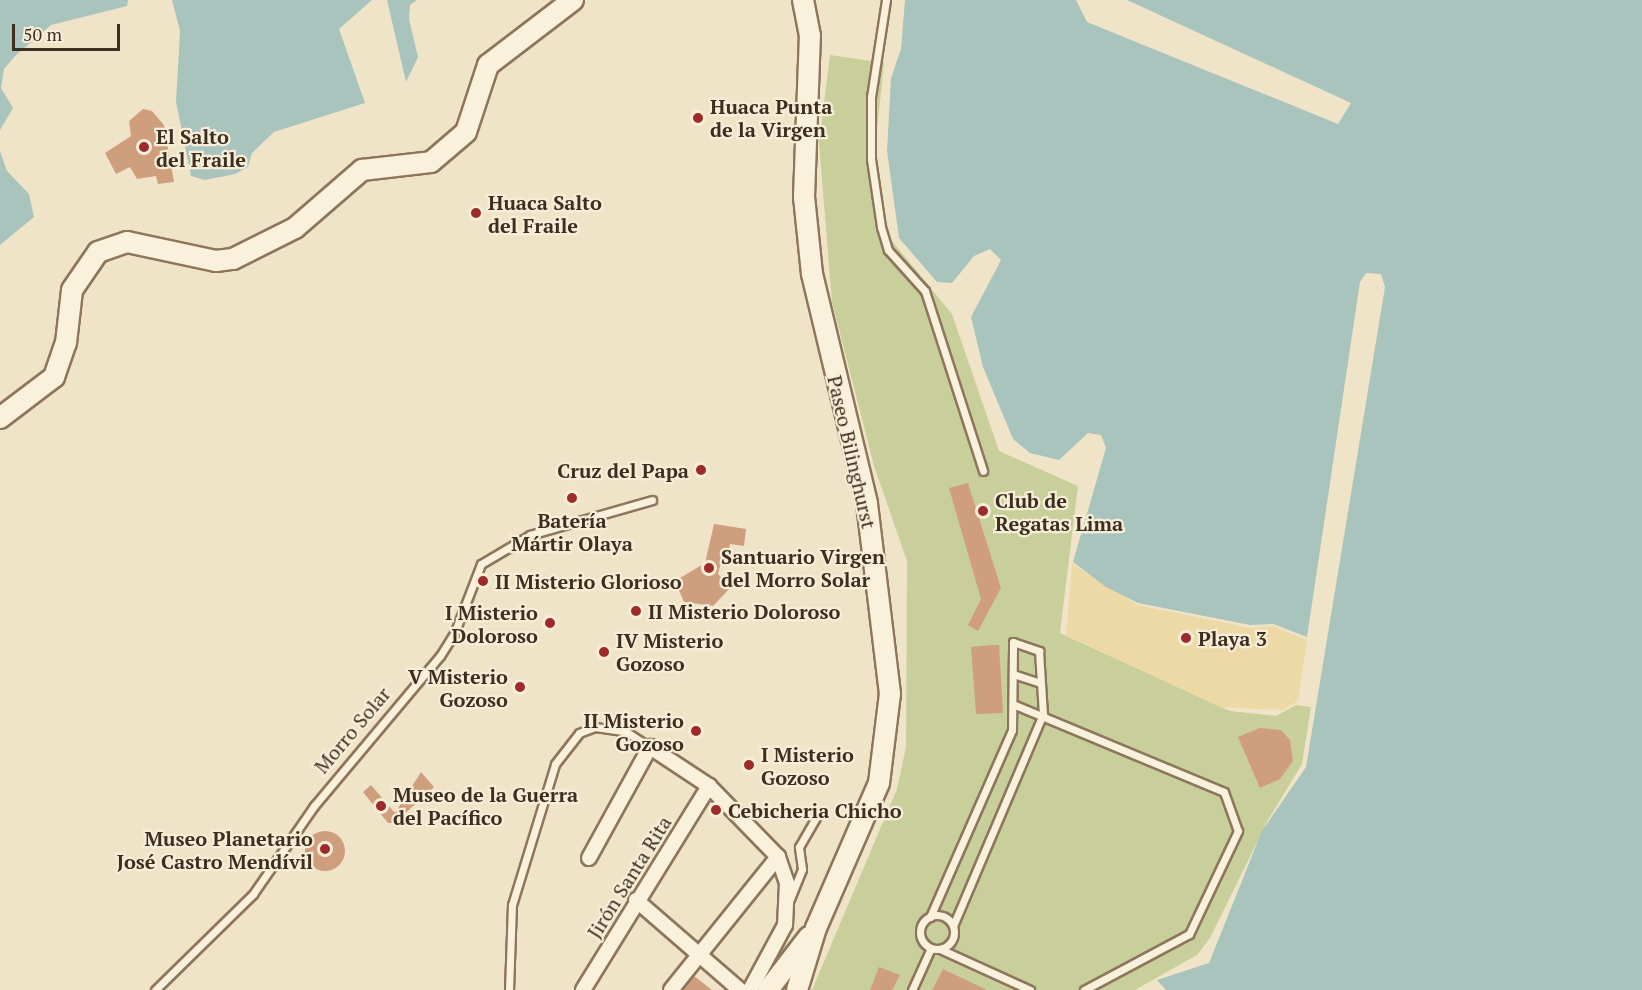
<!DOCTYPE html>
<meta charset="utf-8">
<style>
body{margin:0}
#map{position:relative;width:1642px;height:990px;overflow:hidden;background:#f0e4c8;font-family:"PT Serif",serif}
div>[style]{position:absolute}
.green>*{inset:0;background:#c9cf9b}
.sand>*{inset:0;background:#ecd9a5}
.water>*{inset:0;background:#a9c4bc}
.building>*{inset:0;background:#cf9f7d}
.round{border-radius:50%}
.roads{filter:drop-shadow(2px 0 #8d765c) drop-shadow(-2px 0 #8d765c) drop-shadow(0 2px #8d765c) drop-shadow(0 -2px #8d765c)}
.lane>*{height:7px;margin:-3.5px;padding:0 3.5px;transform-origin:3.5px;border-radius:3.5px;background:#faf1dc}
.lane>.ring{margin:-3.5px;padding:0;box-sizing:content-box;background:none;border:7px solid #faf1dc;border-radius:50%}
.street>*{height:14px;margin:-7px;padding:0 7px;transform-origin:7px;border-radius:7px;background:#faf1dc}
.secondary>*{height:20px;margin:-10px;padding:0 10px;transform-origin:10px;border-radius:10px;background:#faf1dc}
.dots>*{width:16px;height:16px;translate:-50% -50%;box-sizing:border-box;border:3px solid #f7eed8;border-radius:50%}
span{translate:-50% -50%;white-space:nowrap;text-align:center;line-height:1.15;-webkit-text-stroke:4.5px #f7eed8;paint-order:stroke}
.poi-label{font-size:20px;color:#3d2e20;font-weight:700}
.left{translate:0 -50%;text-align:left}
.right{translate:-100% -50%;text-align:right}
.street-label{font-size:20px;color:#3d2e20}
.scale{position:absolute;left:12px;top:24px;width:108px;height:27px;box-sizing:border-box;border:3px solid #3d2e20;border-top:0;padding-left:8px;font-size:18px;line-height:21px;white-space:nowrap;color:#3d2e20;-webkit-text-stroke:4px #f7eed8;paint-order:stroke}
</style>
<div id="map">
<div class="green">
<i style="clip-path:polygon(830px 55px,884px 63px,875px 149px,888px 236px,952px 314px,999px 451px,1078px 486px,1060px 633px,1230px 711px,1276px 716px,1296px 705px,1311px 707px,1302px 764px,1268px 820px,1210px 938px,1197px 955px,1135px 990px,812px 990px,897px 789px,906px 747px,907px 561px,874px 466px,832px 302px,819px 143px)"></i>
</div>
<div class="sand">
<i style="clip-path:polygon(1072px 564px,1138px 605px,1250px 628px,1273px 626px,1307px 640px,1298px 701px,1283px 710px,1220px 707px,1066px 635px)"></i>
</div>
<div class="water">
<i style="clip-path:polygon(0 0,128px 0,127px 6px,51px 25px,15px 56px,4px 69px,1px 88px,13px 108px,0 130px)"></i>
<i style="clip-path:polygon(172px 0,372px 0,339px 29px,365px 103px,274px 132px,252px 153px,248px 167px,235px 174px,205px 180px,191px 176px,176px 102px,180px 31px)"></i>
<i style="clip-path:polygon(387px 0,417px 0,410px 5px,409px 19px,418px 57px,406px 82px)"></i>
<i style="clip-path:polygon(905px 0,1076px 0,1087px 22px,1338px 124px,1351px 103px,1127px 0,1642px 0,1642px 990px,1166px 990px,1157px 980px,1209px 963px,1262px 831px,1306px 767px,1385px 287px,1381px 274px,1366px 273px,1360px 282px,1307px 637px,1273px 624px,1250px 625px,1138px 603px,1106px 587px,1073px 562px,1106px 448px,1101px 435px,1088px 433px,1059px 460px,1030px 453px,1013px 439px,983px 367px,971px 317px,1001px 260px,990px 249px,974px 256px,952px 283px,937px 282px,899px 238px,887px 151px,891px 78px,901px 49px)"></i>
<i style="clip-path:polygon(0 151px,7px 171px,29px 194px,34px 217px,0 245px)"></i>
</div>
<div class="building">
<i style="clip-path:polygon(143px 109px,152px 111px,164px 125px,174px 182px,158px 184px,156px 176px,137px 179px,130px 167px,116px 174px,105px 153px,131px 136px,129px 121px)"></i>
<i style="clip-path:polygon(968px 483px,1001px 588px,978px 631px,968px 625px,981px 599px,949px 488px)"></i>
<i style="clip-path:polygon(714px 524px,746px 529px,744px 546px,730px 544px,728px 555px,723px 555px,718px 574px,731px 587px,713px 606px,684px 602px,675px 581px,705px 563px)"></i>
<i style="clip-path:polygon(991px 645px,999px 645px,1003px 713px,976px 714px,971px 647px)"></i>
<i style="clip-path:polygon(1260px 728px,1281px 730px,1290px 740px,1293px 761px,1280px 779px,1260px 788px,1238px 737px)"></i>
<i style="clip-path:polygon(421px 772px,434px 787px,400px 818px,404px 823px,388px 823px,363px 792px,371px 785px,395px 813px)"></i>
<i class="round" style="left:305px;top:831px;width:40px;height:40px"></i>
<i style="clip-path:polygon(879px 967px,900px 975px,892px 990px,870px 990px)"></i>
<i style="clip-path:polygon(943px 969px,987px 990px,932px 990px)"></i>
<i style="clip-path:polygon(694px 976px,712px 990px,683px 990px)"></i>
</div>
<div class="roads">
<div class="lane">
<i style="left:886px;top:0;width:98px;rotate:98.8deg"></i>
<i style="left:871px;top:97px;width:62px;rotate:90deg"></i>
<i style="left:871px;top:159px;width:69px;rotate:81.6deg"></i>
<i style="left:881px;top:227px;width:24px;rotate:73deg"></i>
<i style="left:888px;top:250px;width:55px;rotate:47.9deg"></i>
<i style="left:925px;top:291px;width:189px;rotate:72.1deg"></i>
<i style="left:1013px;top:674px;width:29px;rotate:18deg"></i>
<i style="left:1015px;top:705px;width:226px;rotate:22.6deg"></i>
<i style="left:1224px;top:792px;width:41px;rotate:70.3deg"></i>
<i style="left:1238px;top:831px;width:114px;rotate:115.4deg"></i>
<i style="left:1189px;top:934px;width:119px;rotate:151.9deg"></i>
<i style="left:790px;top:899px;width:32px;rotate:-68deg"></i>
<i style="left:802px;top:869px;width:22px;rotate:-98deg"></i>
<i style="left:799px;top:847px;width:39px;rotate:-60deg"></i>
<i class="ring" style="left:920px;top:915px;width:27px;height:27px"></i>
<i style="left:930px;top:917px;width:204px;rotate:-66.3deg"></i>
<i style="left:1012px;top:730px;width:88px;rotate:-89.3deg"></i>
<i style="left:1013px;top:642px;width:28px;rotate:19deg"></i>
<i style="left:1039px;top:651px;width:63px;rotate:86.4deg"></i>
<i style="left:1043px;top:714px;width:230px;rotate:113deg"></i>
<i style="left:940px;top:949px;width:99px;rotate:24.5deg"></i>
<i style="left:155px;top:990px;width:137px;rotate:-44.4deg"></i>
<i style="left:253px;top:894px;width:107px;rotate:-55.3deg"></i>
<i style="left:314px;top:806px;width:196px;rotate:-50deg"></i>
<i style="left:440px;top:656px;width:26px;rotate:-58deg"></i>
<i style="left:454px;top:634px;width:75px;rotate:-68.9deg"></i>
<i style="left:481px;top:564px;width:57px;rotate:-30.6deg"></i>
<i style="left:530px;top:535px;width:127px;rotate:-16deg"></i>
<i style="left:509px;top:990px;width:85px;rotate:-88deg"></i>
<i style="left:512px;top:905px;width:147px;rotate:-73deg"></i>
<i style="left:555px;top:764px;width:39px;rotate:-52deg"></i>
<i style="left:579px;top:733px;width:17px;rotate:-21deg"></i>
<i style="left:595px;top:727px;width:30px;rotate:8deg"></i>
<i style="left:625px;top:731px;width:30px;rotate:33deg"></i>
<i style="left:912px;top:990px;width:46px;rotate:-65.7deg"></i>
</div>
<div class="street">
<i style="left:589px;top:858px;width:127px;rotate:-61.2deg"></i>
<i style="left:650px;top:747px;width:71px;rotate:33.5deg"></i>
<i style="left:709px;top:786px;width:99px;rotate:45.8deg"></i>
<i style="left:778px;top:857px;width:28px;rotate:71deg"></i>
<i style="left:787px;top:883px;width:42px;rotate:92.7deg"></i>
<i style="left:785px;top:925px;width:74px;rotate:118.3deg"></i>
<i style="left:636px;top:900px;width:138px;rotate:40.9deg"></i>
<i style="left:583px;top:990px;width:240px;rotate:-58.3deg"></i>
<i style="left:671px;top:990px;width:171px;rotate:-51.2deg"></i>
</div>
<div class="secondary">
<i style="left:0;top:418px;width:68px;rotate:-37.2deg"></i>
<i style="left:54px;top:377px;width:36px;rotate:-71deg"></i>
<i style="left:66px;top:343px;width:53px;rotate:-83.5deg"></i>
<i style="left:72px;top:290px;width:46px;rotate:-55.6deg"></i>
<i style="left:98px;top:252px;width:31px;rotate:-19deg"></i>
<i style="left:127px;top:242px;width:91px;rotate:12.1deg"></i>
<i style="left:216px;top:261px;width:17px;rotate:-7deg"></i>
<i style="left:233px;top:259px;width:69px;rotate:-26.6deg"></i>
<i style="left:295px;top:228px;width:89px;rotate:-40.9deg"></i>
<i style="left:362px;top:170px;width:69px;rotate:-6.6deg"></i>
<i style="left:431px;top:162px;width:46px;rotate:-40.6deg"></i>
<i style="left:466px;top:132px;width:71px;rotate:-71.8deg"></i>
<i style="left:488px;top:65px;width:107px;rotate:-37.4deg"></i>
<i style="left:768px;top:990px;width:67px;rotate:-52.3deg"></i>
<i style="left:797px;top:990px;width:65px;rotate:-73deg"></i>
<i style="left:816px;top:928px;width:158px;rotate:-66.5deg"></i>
<i style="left:879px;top:783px;width:90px;rotate:-83deg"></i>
<i style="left:890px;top:694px;width:192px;rotate:-96.9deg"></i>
<i style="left:867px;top:503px;width:236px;rotate:-103.5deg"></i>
<i style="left:812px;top:274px;width:77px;rotate:-95.9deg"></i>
<i style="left:804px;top:197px;width:161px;rotate:-87.9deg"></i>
<i style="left:810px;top:36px;width:37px;rotate:-101deg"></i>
</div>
</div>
<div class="dots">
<i style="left:698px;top:118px;background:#9e2a2b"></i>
<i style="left:144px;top:147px;background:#9e2a2b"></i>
<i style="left:476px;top:213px;background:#9e2a2b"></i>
<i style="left:701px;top:470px;background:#9e2a2b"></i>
<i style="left:572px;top:498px;background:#9e2a2b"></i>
<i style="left:983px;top:511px;background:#9e2a2b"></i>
<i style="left:709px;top:568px;background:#9e2a2b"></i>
<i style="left:483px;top:581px;background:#9e2a2b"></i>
<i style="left:636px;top:611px;background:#9e2a2b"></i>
<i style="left:550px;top:623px;background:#9e2a2b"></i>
<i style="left:1186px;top:638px;background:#9e2a2b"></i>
<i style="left:604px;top:652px;background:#9e2a2b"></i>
<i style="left:520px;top:687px;background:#9e2a2b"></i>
<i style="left:696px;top:731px;background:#9e2a2b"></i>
<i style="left:749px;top:765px;background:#9e2a2b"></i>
<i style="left:381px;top:806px;background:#9e2a2b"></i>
<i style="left:716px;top:810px;background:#9e2a2b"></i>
<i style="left:325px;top:849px;background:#9e2a2b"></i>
</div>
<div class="poi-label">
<span class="left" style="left:710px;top:118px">Huaca Punta<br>de la Virgen</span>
<span class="left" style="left:156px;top:148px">El Salto<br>del Fraile</span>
<span class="left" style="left:488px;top:214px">Huaca Salto<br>del Fraile</span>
<span class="right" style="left:689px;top:470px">Cruz del Papa</span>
<span class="left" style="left:995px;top:512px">Club de<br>Regatas Lima</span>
<span style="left:572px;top:532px">Batería<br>Mártir Olaya</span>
<span class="left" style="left:721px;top:568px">Santuario Virgen<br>del Morro Solar</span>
<span class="left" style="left:495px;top:581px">II Misterio Glorioso</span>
<span class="left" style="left:648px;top:611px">II Misterio Doloroso</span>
<span class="right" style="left:538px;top:624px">I Misterio<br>Doloroso</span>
<span class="left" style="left:1198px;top:638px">Playa 3</span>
<span class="left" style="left:616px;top:652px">IV Misterio<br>Gozoso</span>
<span class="right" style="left:508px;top:688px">V Misterio<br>Gozoso</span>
<span class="right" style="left:684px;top:732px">II Misterio<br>Gozoso</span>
<span class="left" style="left:761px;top:766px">I Misterio<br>Gozoso</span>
<span class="left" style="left:393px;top:806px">Museo de la Guerra<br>del Pacífico</span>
<span class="left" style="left:728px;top:810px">Cebicheria Chicho</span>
<span class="right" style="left:313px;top:850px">Museo Planetario<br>José Castro Mendívil</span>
</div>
<div class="street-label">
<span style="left:852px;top:452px;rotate:77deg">Paseo Bilinghurst</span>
<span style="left:352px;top:730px;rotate:-50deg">Morro Solar</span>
<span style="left:629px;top:877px;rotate:-58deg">Jirón Santa Rita</span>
</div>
<div class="scale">50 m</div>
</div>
